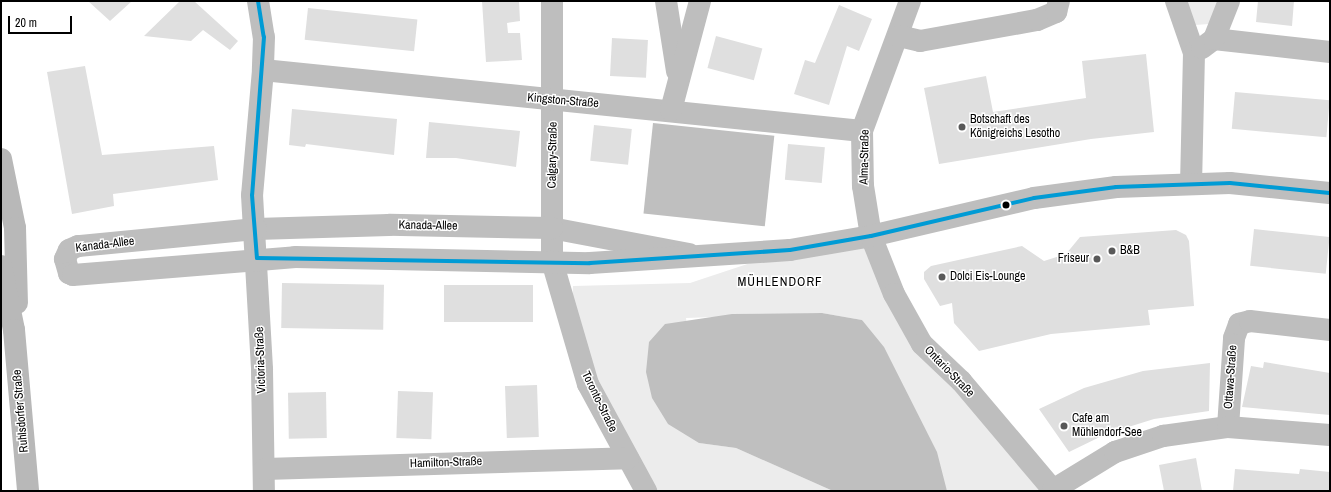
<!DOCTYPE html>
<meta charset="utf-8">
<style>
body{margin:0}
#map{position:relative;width:1331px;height:492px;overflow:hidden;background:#fff;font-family:"Archivo Narrow",sans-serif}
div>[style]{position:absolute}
.green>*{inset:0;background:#ececec}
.water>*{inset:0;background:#bfbfbf;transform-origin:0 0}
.building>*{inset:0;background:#dfdfdf;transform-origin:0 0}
.street>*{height:22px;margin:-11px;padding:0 11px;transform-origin:11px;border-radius:11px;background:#bebebe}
.secondary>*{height:22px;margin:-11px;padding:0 11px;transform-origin:11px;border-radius:11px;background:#b8b8b8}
.bus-1>*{height:4px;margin:-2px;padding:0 2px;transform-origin:2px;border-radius:2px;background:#009bd5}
.dots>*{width:11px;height:11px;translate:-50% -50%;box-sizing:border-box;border:2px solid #fff;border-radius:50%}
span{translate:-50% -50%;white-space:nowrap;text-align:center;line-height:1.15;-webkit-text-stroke:3px #fff;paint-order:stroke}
.street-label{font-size:12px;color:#000}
.poi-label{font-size:12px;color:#000}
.left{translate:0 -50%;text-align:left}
.right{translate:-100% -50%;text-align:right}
.neighbourhood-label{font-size:13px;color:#000;letter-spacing:1px}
.frame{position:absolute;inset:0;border:2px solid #000;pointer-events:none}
.scale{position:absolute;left:8px;top:16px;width:64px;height:18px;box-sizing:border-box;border:2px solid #000;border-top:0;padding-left:5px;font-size:12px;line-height:14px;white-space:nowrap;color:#000;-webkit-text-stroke:3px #fff;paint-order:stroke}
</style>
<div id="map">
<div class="green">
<i style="clip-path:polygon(1185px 1px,1221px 1px,1209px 24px,1195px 25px)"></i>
<i style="clip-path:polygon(871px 236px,894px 294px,1054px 491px,947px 491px,862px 320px,822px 313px,686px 318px,699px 443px,736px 448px,833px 491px,646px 491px,571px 332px,573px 286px,690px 283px,790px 250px)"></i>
</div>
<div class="water">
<i style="left:653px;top:123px;width:122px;height:91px;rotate:6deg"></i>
<i style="clip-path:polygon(822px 313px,862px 320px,884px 347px,937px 452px,947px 491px,833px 491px,736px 448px,699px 443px,668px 424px,652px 398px,646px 372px,649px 342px,665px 324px,732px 314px)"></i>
</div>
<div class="building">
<i style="clip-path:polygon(88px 1px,132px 1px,110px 21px)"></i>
<i style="clip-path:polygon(180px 1px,194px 1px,238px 41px,230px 50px,203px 30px,191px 41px,144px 36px)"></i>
<i style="clip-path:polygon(482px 1px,519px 1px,520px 21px,507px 23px,508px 33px,520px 33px,522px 60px,486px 62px)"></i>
<i style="clip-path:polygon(1258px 1px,1294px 1px,1292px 26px,1256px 22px)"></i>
<i style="clip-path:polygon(839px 5px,872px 19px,859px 51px,847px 46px,829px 105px,794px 94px,805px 60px,815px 63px)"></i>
<i style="left:308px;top:8px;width:110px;height:32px;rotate:6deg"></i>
<i style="left:716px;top:36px;width:48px;height:33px;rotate:15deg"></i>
<i style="left:612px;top:38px;width:36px;height:38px;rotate:3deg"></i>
<i style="clip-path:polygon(1146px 54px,1154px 132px,1091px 139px,939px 164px,924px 88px,986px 76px,993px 112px,1086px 98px,1082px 61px)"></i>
<i style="clip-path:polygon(85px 66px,102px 155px,214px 146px,218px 180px,113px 194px,114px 206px,72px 214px,47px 72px)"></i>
<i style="left:1235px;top:92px;width:95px;height:37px;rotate:5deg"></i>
<i style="clip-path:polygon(292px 109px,397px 119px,394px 155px,306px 144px,305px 147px,289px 145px)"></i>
<i style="clip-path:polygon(429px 122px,520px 131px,516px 167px,456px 158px,426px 158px)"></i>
<i style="left:594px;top:125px;width:38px;height:36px;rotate:6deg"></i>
<i style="left:788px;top:144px;width:37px;height:36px;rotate:5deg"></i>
<i style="left:1254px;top:229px;width:76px;height:37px;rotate:6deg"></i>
<i style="clip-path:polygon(1176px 230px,1186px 235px,1189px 241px,1194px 306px,1148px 310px,1150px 325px,1051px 334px,979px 351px,954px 323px,952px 303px,940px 306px,924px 279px,924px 272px,931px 266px,1022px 246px,1044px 261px,1066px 254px,1080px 237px)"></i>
<i style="left:282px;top:283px;width:102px;height:45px;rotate:1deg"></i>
<i style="left:533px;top:285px;width:37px;height:89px;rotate:90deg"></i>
<i style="clip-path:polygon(1264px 362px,1330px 373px,1330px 415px,1242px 407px,1251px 366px,1263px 368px)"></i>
<i style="clip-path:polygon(1210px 363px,1209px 411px,1154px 419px,1106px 434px,1069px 452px,1039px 409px,1084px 388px,1143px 371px)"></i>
<i style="left:537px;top:385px;width:52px;height:32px;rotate:88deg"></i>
<i style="left:398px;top:391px;width:35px;height:47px;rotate:2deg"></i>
<i style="left:326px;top:392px;width:46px;height:38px;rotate:89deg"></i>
<i style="clip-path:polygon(1196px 458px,1202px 491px,1164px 491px,1159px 465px)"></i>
<i style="clip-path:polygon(1235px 469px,1299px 474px,1300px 469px,1330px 472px,1330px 491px,1233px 491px)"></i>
</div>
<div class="street">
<i style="left:258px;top:1px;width:36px;rotate:81deg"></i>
<i style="left:264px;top:37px;width:33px;rotate:92deg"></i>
<i style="left:263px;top:70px;width:125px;rotate:95deg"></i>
<i style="left:252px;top:195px;width:175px;rotate:86.7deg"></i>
<i style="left:262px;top:370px;width:121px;rotate:89.1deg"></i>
<i style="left:552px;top:1px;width:260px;rotate:90deg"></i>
<i style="left:552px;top:261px;width:128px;rotate:73.7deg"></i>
<i style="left:588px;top:384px;width:122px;rotate:61.5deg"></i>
<i style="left:666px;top:1px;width:71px;rotate:81.1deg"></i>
<i style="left:910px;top:1px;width:139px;rotate:110.3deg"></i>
<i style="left:862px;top:131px;width:55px;rotate:89deg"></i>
<i style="left:863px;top:186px;width:51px;rotate:80.9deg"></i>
<i style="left:871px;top:236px;width:62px;rotate:68.4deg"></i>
<i style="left:894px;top:294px;width:57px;rotate:60.8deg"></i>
<i style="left:922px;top:344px;width:54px;rotate:43.5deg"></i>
<i style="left:961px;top:381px;width:144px;rotate:49.8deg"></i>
<i style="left:1176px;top:1px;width:55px;rotate:70.9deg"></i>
<i style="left:1194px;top:53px;width:130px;rotate:91.3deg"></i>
<i style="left:899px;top:36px;width:22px;rotate:13deg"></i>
<i style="left:920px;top:41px;width:119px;rotate:-10.2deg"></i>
<i style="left:1037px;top:20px;width:21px;rotate:-23deg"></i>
<i style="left:1056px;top:12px;width:11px;rotate:-75deg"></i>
<i style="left:1214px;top:39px;width:117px;rotate:6.4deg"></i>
<i style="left:1202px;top:48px;width:15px;rotate:-37deg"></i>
<i style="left:1214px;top:39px;width:41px;rotate:-68.5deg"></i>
<i style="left:263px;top:70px;width:602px;rotate:5.81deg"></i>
<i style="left:671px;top:110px;width:113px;rotate:-75.1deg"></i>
<i style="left:689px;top:254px;width:139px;rotate:-169.3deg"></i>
<i style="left:552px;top:228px;width:163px;rotate:-178.9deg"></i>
<i style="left:389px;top:225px;width:133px;rotate:178.3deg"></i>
<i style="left:256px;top:229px;width:179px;rotate:174.5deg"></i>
<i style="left:78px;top:246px;width:10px;rotate:156deg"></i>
<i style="left:69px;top:250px;width:10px;rotate:114deg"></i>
<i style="left:65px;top:259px;width:15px;rotate:74deg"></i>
<i style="left:69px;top:273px;width:4px;rotate:27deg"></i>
<i style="left:73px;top:275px;width:223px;rotate:-4.6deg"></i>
<i style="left:295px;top:257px;width:295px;rotate:1.2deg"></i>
<i style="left:590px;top:263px;width:200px;rotate:-3.7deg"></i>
<i style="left:790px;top:250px;width:82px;rotate:-9.8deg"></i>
<i style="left:871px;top:236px;width:167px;rotate:-13.1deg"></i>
<i style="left:1034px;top:198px;width:83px;rotate:-7.6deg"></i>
<i style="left:1116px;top:187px;width:114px;rotate:-2deg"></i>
<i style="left:1230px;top:183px;width:100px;rotate:5.7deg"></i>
<i style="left:1228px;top:427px;width:89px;rotate:-86.1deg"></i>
<i style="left:1234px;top:338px;width:15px;rotate:-70deg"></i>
<i style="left:1239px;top:324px;width:11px;rotate:-15deg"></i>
<i style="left:1250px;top:321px;width:81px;rotate:6.4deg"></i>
<i style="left:265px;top:469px;width:363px;rotate:-1.7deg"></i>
<i style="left:1053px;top:490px;width:73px;rotate:-31.5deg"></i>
<i style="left:1115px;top:452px;width:51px;rotate:-18.4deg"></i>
<i style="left:1163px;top:436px;width:66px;rotate:-7.9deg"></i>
<i style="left:1228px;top:427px;width:102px;rotate:4.5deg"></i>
</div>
<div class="secondary">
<i style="left:1px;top:159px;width:70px;rotate:78.5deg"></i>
<i style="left:15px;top:228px;width:75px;rotate:88.5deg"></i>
<i style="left:1px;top:266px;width:65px;rotate:78.5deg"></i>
<i style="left:14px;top:330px;width:162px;rotate:85deg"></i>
</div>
<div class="bus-1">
<i style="left:258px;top:1px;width:36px;rotate:81deg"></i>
<i style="left:264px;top:37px;width:158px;rotate:94.3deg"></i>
<i style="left:252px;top:195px;width:63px;rotate:85.5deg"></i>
<i style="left:257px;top:258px;width:333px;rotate:0.9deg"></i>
<i style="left:590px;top:263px;width:200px;rotate:-3.7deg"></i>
<i style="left:790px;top:250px;width:82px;rotate:-9.8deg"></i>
<i style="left:871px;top:236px;width:167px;rotate:-13.1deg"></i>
<i style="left:1034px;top:198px;width:83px;rotate:-7.6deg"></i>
<i style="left:1116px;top:187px;width:114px;rotate:-2deg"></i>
<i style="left:1230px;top:183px;width:100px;rotate:5.7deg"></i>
</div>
<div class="dots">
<i style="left:962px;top:127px;background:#595959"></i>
<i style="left:1006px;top:205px;background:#000"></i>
<i style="left:1112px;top:251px;background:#595959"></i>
<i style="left:1097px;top:259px;background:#595959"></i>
<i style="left:942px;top:277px;background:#595959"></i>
<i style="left:1064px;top:426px;background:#595959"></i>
</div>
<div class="street-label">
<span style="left:563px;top:101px;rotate:5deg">Kingston-Straße</span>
<span style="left:553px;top:155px;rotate:-89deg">Calgary-Straße</span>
<span style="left:865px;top:157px;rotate:-89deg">Alma-Straße</span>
<span style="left:428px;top:226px;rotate:1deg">Kanada-Allee</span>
<span style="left:105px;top:245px;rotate:-7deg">Kanada-Allee</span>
<span style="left:261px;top:360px;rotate:-92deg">Victoria-Straße</span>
<span style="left:949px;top:372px;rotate:46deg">Ontario-Straße</span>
<span style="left:1231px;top:377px;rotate:-86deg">Ottawa-Straße</span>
<span style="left:599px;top:402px;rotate:64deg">Toronto-Straße</span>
<span style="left:21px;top:411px;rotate:-95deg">Ruhlsdorfer Straße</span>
<span style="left:446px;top:463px;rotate:-2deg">Hamilton-Straße</span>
</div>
<div class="poi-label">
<span class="left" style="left:970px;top:127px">Botschaft des<br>Königreichs Lesotho</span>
<span class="left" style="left:1120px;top:251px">B&amp;B</span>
<span class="right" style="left:1089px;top:259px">Friseur</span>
<span class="left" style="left:950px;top:277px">Dolci Eis-Lounge</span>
<span class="left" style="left:1072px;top:426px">Cafe am<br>Mühlendorf-See</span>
</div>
<div class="neighbourhood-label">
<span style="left:780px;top:282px">MÜHLENDORF</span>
</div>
<div class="frame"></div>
<div class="scale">20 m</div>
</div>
